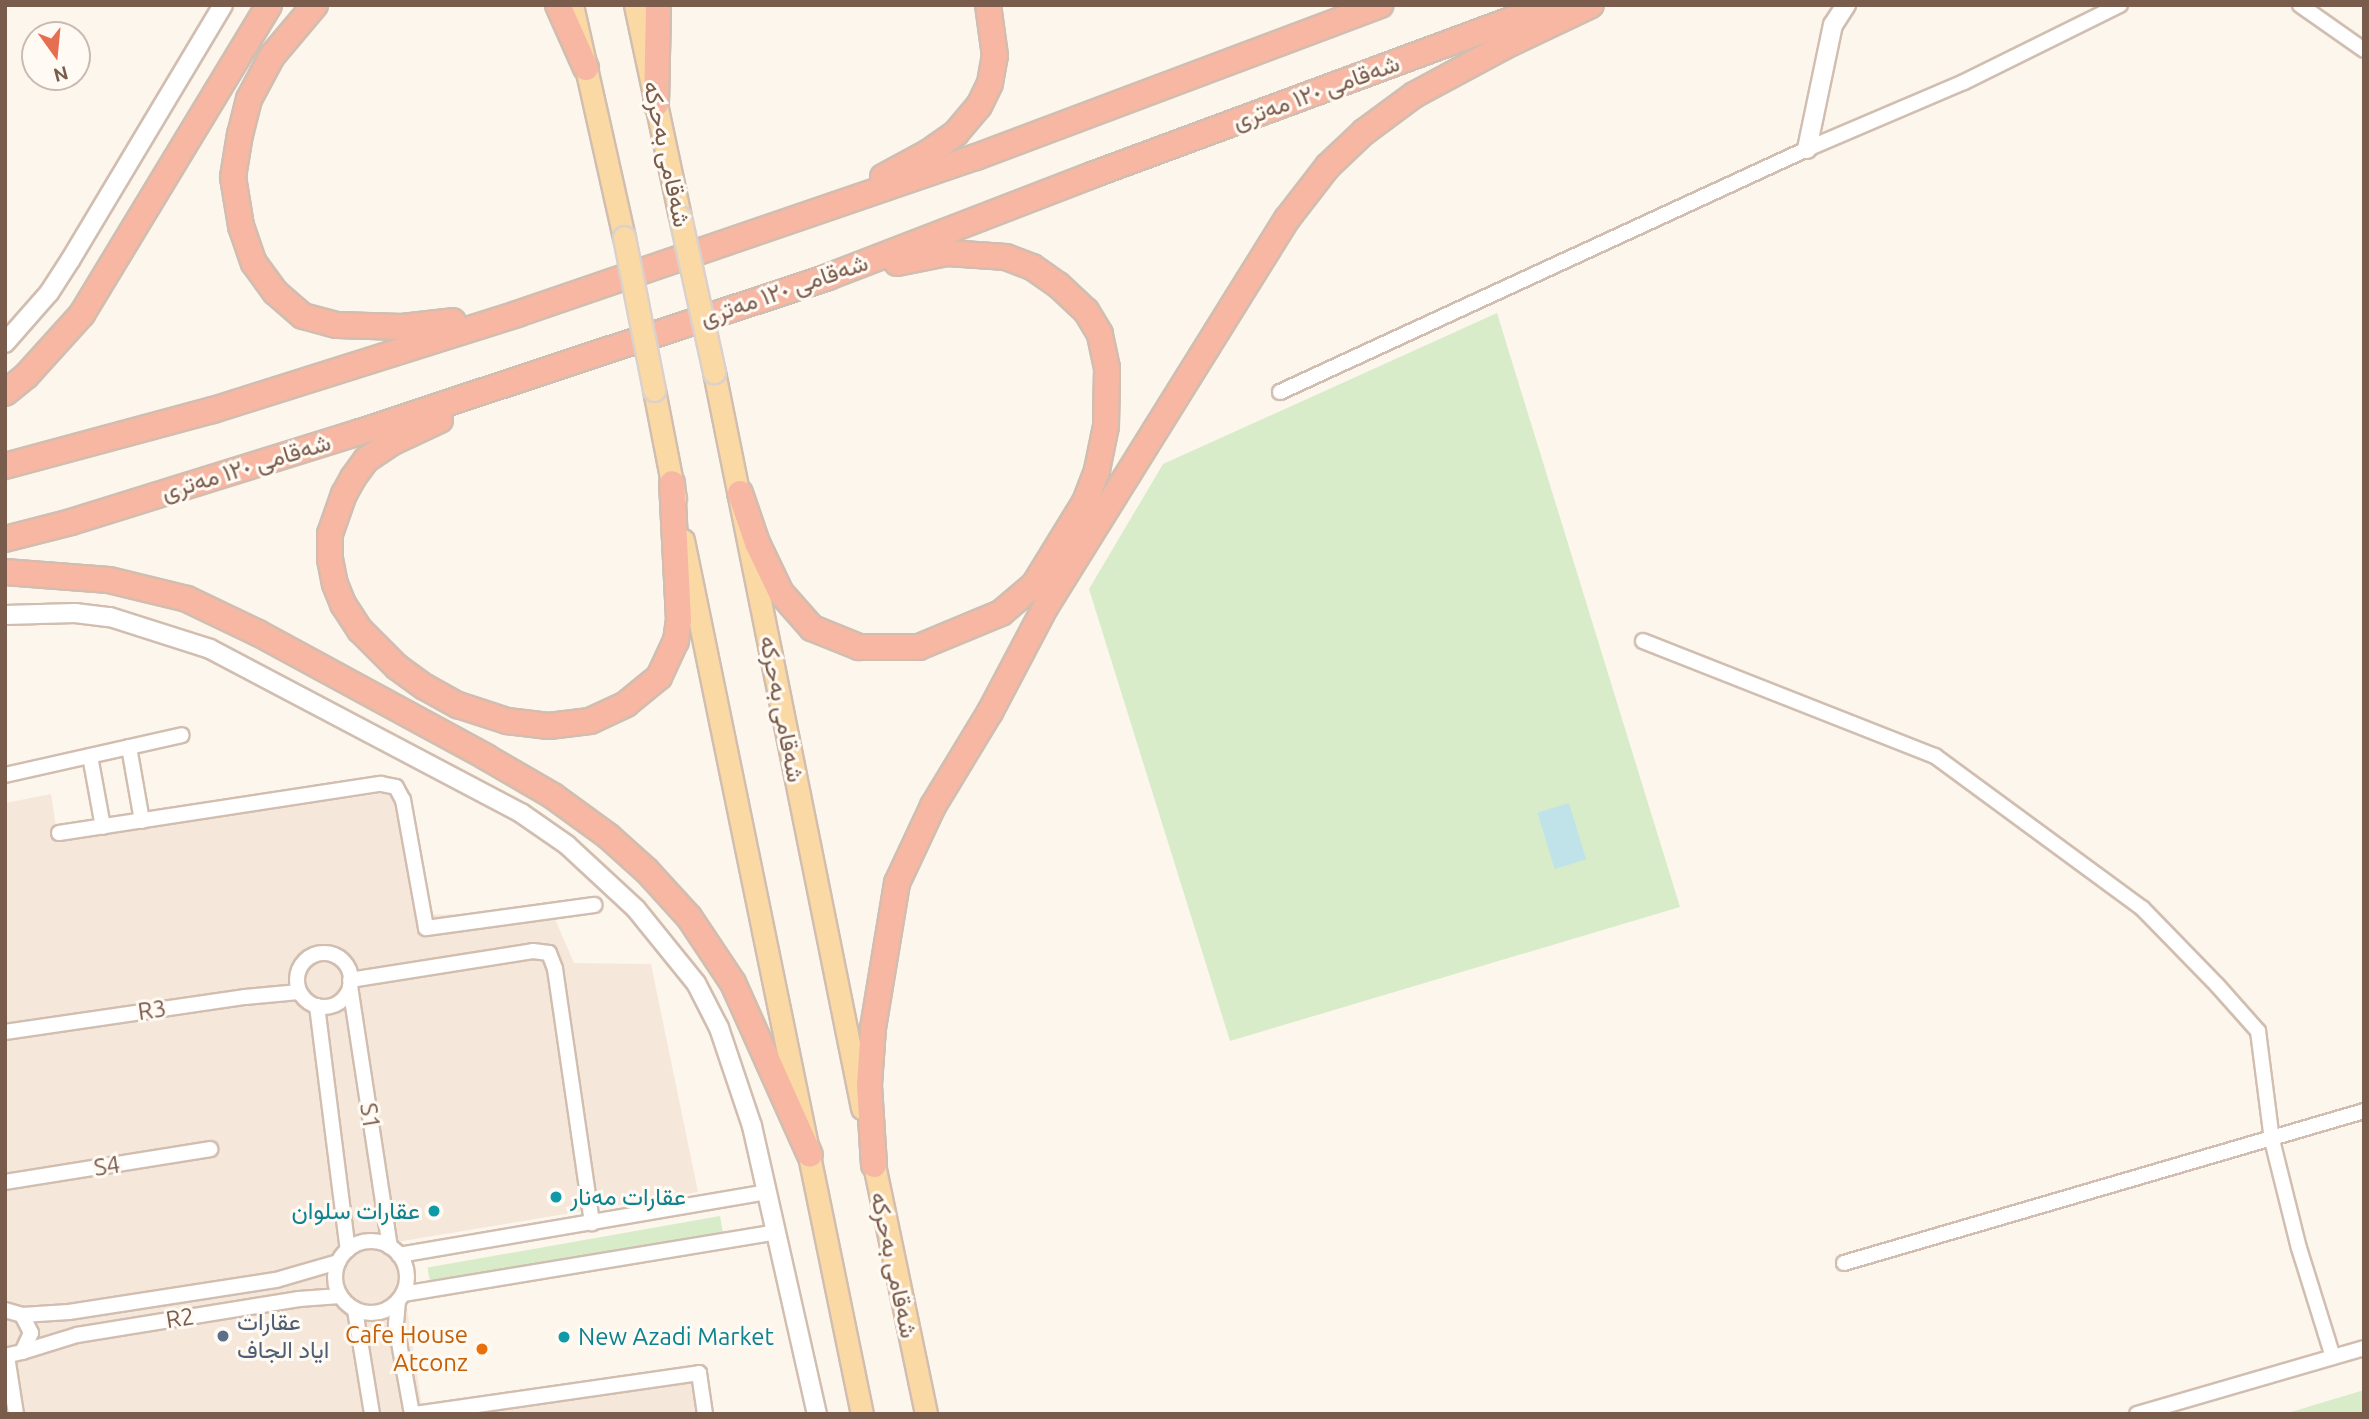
<!DOCTYPE html>
<meta charset="utf-8">
<style>
body{margin:0}
#map{position:relative;width:2369px;height:1419px;overflow:hidden;background:#fdf6ec;font-family:Ubuntu,Vazirmatn,sans-serif}
div>[style]{position:absolute}
.residential>*{inset:0;background:#f5e8da}
.green>*{inset:0;background:#d8ecc9;transform-origin:0 0}
.water>*{inset:0;background:#bfe3e8;transform-origin:0 0}
.roads{filter:drop-shadow(2px 0 #d1beb0) drop-shadow(-2px 0 #d1beb0) drop-shadow(0 2px #d1beb0) drop-shadow(0 -2px #d1beb0)}
.minor>*{height:14px;margin:-7px;padding:0 7px;transform-origin:7px;border-radius:7px;background:#fff}
.minor>.ring{margin:-7px;padding:0;box-sizing:content-box;background:none;border:14px solid #fff;border-radius:50%}
.tertiary>*{height:18px;margin:-9px;padding:0 9px;transform-origin:9px;border-radius:9px;background:#fff}
.primary>*{height:21px;margin:-10.5px;padding:0 10.5px;transform-origin:10.5px;border-radius:10.5px;background:#fbd9a5}
.motorway>*{height:24px;margin:-12px;padding:0 12px;transform-origin:12px;border-radius:12px;background:#f7b7a3}
.bridges{filter:drop-shadow(2px 0 #dad1cd) drop-shadow(-2px 0 #dad1cd) drop-shadow(0 2px #dad1cd) drop-shadow(0 -2px #dad1cd)}
.primary-bridge>*{height:21px;margin:-10.5px;padding:0 10.5px;transform-origin:10.5px;border-radius:10.5px;background:#fbd9a5}
.dots>*{width:19px;height:19px;translate:-50% -50%;box-sizing:border-box;border:4px solid #fffaf3;border-radius:50%}
span{translate:-50% -50%;white-space:nowrap;text-align:center;line-height:1.15;-webkit-text-stroke:6px #fffaf3;paint-order:stroke}
.street-label{font-size:24px;color:#7a5c4d}
.culture-label{font-size:24px;color:#0d838f}
.left{translate:0 -50%;text-align:left}
.right{translate:-100% -50%;text-align:right}
.service-label{font-size:24px;color:#4e5e75}
.food-label{font-size:24px;color:#c56008}
.frame{position:absolute;inset:0;border:7px solid #7a5c4d;pointer-events:none}
.north{position:absolute;left:21px;top:21px;width:70px;height:70px;box-sizing:border-box;background:#fffaf3;border:2px solid #cabbb1;border-radius:50%;rotate:165deg;font-size:19px;font-weight:700;line-height:28px;text-align:center;color:#7a5c4d}
.north::after{content:'';display:block;margin:auto;width:24px;height:32px;background:#e76f51;clip-path:polygon(50% 0,100% 100%,50% 72%,0 100%)}
</style>
<div id="map">
<div class="residential">
<i style="clip-path:polygon(392px 792px,423px 915px,552px 912px,574px 963px,651px 964px,698px 1192px,397px 1242px,422px 1407px,707px 1371px,714px 1414px,5px 1414px,5px 803px,51px 794px,58px 840px)"></i>
</div>
<div class="green">
<i style="clip-path:polygon(1497px 313px,1680px 907px,1230px 1041px,1089px 589px,1163px 464px)"></i>
<i style="left:720px;top:1216px;width:17px;height:297px;rotate:80deg"></i>
<i style="clip-path:polygon(2364px 1390px,2364px 1414px,2284px 1414px)"></i>
</div>
<div class="water">
<i style="left:1569px;top:803px;width:59px;height:33px;rotate:73deg"></i>
</div>
<div class="roads">
<div class="minor">
<i style="left:2300px;top:5px;width:78px;rotate:35.1deg"></i>
<i style="left:1280px;top:392px;width:580px;rotate:-24.75deg"></i>
<i style="left:1807px;top:149px;width:171px;rotate:-23.1deg"></i>
<i style="left:1964px;top:82px;width:174px;rotate:-26.3deg"></i>
<i style="left:1643px;top:641px;width:314px;rotate:21.5deg"></i>
<i style="left:1935px;top:756px;width:257px;rotate:36.3deg"></i>
<i style="left:2142px;top:908px;width:107px;rotate:45.8deg"></i>
<i style="left:2217px;top:985px;width:62px;rotate:48.3deg"></i>
<i style="left:2258px;top:1031px;width:110px;rotate:82.7deg"></i>
<i style="left:2272px;top:1140px;width:111px;rotate:76deg"></i>
<i style="left:2299px;top:1248px;width:114px;rotate:72.7deg"></i>
<i style="left:129px;top:747px;width:75px;rotate:80deg"></i>
<i style="left:90px;top:756px;width:72px;rotate:79.6deg"></i>
<i style="left:5px;top:775px;width:181px;rotate:-12.7deg"></i>
<i style="left:59px;top:833px;width:326px;rotate:-8.7deg"></i>
<i style="left:381px;top:784px;width:15px;rotate:11deg"></i>
<i style="left:396px;top:787px;width:15px;rotate:62deg"></i>
<i style="left:403px;top:800px;width:130px;rotate:79.8deg"></i>
<i style="left:426px;top:928px;width:170px;rotate:-7.8deg"></i>
<i class="ring" style="left:297px;top:953px;width:40px;height:40px"></i>
<i style="left:350px;top:980px;width:185px;rotate:-9deg"></i>
<i style="left:533px;top:951px;width:16px;rotate:7deg"></i>
<i style="left:549px;top:953px;width:17px;rotate:69deg"></i>
<i style="left:555px;top:969px;width:257px;rotate:81.7deg"></i>
<i style="left:350px;top:986px;width:264px;rotate:81.3deg"></i>
<i style="left:317px;top:1006px;width:246px;rotate:82.8deg"></i>
<i style="left:5px;top:1032px;width:243px;rotate:-8.3deg"></i>
<i style="left:245px;top:997px;width:54px;rotate:-5.3deg"></i>
<i style="left:5px;top:1182px;width:208px;rotate:-9.1deg"></i>
<i class="ring" style="left:335px;top:1241px;width:58px;height:58px"></i>
<i style="left:399px;top:1255px;width:373px;rotate:-9.7deg"></i>
<i style="left:1844px;top:1263px;width:542px;rotate:-16.29deg"></i>
<i style="left:403px;top:1294px;width:378px;rotate:-9.4deg"></i>
<i style="left:398px;top:1301px;width:25px;rotate:95deg"></i>
<i style="left:396px;top:1326px;width:89px;rotate:79.7deg"></i>
<i style="left:5px;top:1310px;width:18px;rotate:16deg"></i>
<i style="left:22px;top:1315px;width:20px;rotate:63deg"></i>
<i style="left:31px;top:1333px;width:21px;rotate:115deg"></i>
<i style="left:22px;top:1352px;width:17px;rotate:167deg"></i>
<i style="left:355px;top:1310px;width:105px;rotate:80.7deg"></i>
<i style="left:22px;top:1315px;width:47px;rotate:-3.7deg"></i>
<i style="left:69px;top:1312px;width:209px;rotate:-8.8deg"></i>
<i style="left:276px;top:1280px;width:65px;rotate:-16.2deg"></i>
<i style="left:22px;top:1352px;width:58px;rotate:-17.2deg"></i>
<i style="left:77px;top:1335px;width:225px;rotate:-9.2deg"></i>
<i style="left:299px;top:1299px;width:41px;rotate:-4.2deg"></i>
<i style="left:7px;top:1356px;width:59px;rotate:81.2deg"></i>
<i style="left:415px;top:1414px;width:287px;rotate:-8.2deg"></i>
<i style="left:699px;top:1373px;width:41px;rotate:81.7deg"></i>
<i style="left:2137px;top:1414px;width:236px;rotate:-16.2deg"></i>
</div>
<div class="tertiary">
<i style="left:1807px;top:149px;width:127px;rotate:-78.2deg"></i>
<i style="left:1833px;top:25px;width:24px;rotate:-57deg"></i>
<i style="left:5px;top:343px;width:67px;rotate:-48.7deg"></i>
<i style="left:49px;top:293px;width:40px;rotate:-57.1deg"></i>
<i style="left:71px;top:259px;width:296px;rotate:-59.1deg"></i>
<i style="left:5px;top:615px;width:70px;rotate:-1.6deg"></i>
<i style="left:75px;top:613px;width:35px;rotate:7deg"></i>
<i style="left:110px;top:617px;width:105px;rotate:17.7deg"></i>
<i style="left:210px;top:649px;width:352px;rotate:27.8deg"></i>
<i style="left:521px;top:813px;width:56px;rotate:34.8deg"></i>
<i style="left:567px;top:845px;width:94px;rotate:42.8deg"></i>
<i style="left:636px;top:909px;width:95px;rotate:51deg"></i>
<i style="left:696px;top:983px;width:51px;rotate:62.9deg"></i>
<i style="left:719px;top:1028px;width:103px;rotate:71.4deg"></i>
<i style="left:752px;top:1126px;width:295px;rotate:77.3deg"></i>
</div>
<div class="primary">
<i style="left:572px;top:5px;width:238px;rotate:77.4deg"></i>
<i style="left:635px;top:5px;width:217px;rotate:78deg"></i>
<i style="left:714px;top:372px;width:751px;rotate:78.63deg"></i>
<i style="left:654px;top:390px;width:110px;rotate:79deg"></i>
<i style="left:683px;top:540px;width:892px;rotate:78.43deg"></i>
<i style="left:871px;top:1150px;width:270px;rotate:78.2deg"></i>
</div>
<div class="motorway">
<i style="left:315px;top:5px;width:67px;rotate:130.1deg"></i>
<i style="left:272px;top:56px;width:49px;rotate:118.1deg"></i>
<i style="left:249px;top:99px;width:36px;rotate:104deg"></i>
<i style="left:240px;top:134px;width:44px;rotate:99.2deg"></i>
<i style="left:233px;top:177px;width:50px;rotate:80.7deg"></i>
<i style="left:241px;top:226px;width:39px;rotate:71deg"></i>
<i style="left:254px;top:263px;width:36px;rotate:54deg"></i>
<i style="left:275px;top:292px;width:37px;rotate:41deg"></i>
<i style="left:303px;top:316px;width:35px;rotate:15deg"></i>
<i style="left:337px;top:325px;width:65px;rotate:1.8deg"></i>
<i style="left:402px;top:327px;width:51px;rotate:-6.7deg"></i>
<i style="left:558px;top:5px;width:69px;rotate:66deg"></i>
<i style="left:656px;top:104px;width:99px;rotate:-88.8deg"></i>
<i style="left:883px;top:177px;width:52px;rotate:-28.5deg"></i>
<i style="left:929px;top:152px;width:33px;rotate:-35deg"></i>
<i style="left:956px;top:133px;width:35px;rotate:-50deg"></i>
<i style="left:979px;top:106px;width:25px;rotate:-64deg"></i>
<i style="left:990px;top:83px;width:27px;rotate:-80deg"></i>
<i style="left:995px;top:56px;width:51px;rotate:-97.8deg"></i>
<i style="left:5px;top:393px;width:27px;rotate:-39deg"></i>
<i style="left:26px;top:376px;width:84px;rotate:-47.9deg"></i>
<i style="left:82px;top:314px;width:361px;rotate:-58.8deg"></i>
<i style="left:440px;top:420px;width:54px;rotate:154.9deg"></i>
<i style="left:391px;top:443px;width:30px;rotate:146deg"></i>
<i style="left:366px;top:460px;width:22px;rotate:126deg"></i>
<i style="left:353px;top:478px;width:18px;rotate:119deg"></i>
<i style="left:344px;top:494px;width:42px;rotate:109.3deg"></i>
<i style="left:330px;top:534px;width:25px;rotate:90deg"></i>
<i style="left:330px;top:559px;width:25px;rotate:79deg"></i>
<i style="left:335px;top:584px;width:22px;rotate:68deg"></i>
<i style="left:343px;top:604px;width:31px;rotate:57deg"></i>
<i style="left:360px;top:630px;width:52px;rotate:45deg"></i>
<i style="left:397px;top:667px;width:34px;rotate:36deg"></i>
<i style="left:425px;top:687px;width:38px;rotate:29deg"></i>
<i style="left:458px;top:705px;width:52px;rotate:18.1deg"></i>
<i style="left:507px;top:721px;width:42px;rotate:6.8deg"></i>
<i style="left:549px;top:726px;width:41px;rotate:-7deg"></i>
<i style="left:590px;top:721px;width:40px;rotate:-25deg"></i>
<i style="left:626px;top:704px;width:43px;rotate:-39.3deg"></i>
<i style="left:659px;top:677px;width:40px;rotate:-65deg"></i>
<i style="left:676px;top:641px;width:21px;rotate:-82deg"></i>
<i style="left:679px;top:620px;width:137px;rotate:-92.9deg"></i>
<i style="left:5px;top:466px;width:215px;rotate:-15.1deg"></i>
<i style="left:213px;top:410px;width:319px;rotate:-17.5deg"></i>
<i style="left:517px;top:314px;width:485px;rotate:-18.9deg"></i>
<i style="left:976px;top:157px;width:432px;rotate:-20.6deg"></i>
<i style="left:740px;top:493px;width:53px;rotate:71.2deg"></i>
<i style="left:757px;top:543px;width:55px;rotate:64.4deg"></i>
<i style="left:781px;top:593px;width:47px;rotate:48.5deg"></i>
<i style="left:812px;top:628px;width:51px;rotate:22deg"></i>
<i style="left:859px;top:647px;width:60px"></i>
<i style="left:919px;top:647px;width:89px;rotate:-22.5deg"></i>
<i style="left:1001px;top:613px;width:43px;rotate:-40.3deg"></i>
<i style="left:1034px;top:585px;width:97px;rotate:-58.4deg"></i>
<i style="left:1085px;top:502px;width:34px;rotate:-69deg"></i>
<i style="left:1097px;top:470px;width:45px;rotate:-78.4deg"></i>
<i style="left:1106px;top:426px;width:58px;rotate:-89deg"></i>
<i style="left:1107px;top:368px;width:35px;rotate:-102deg"></i>
<i style="left:1100px;top:334px;width:27px;rotate:-121deg"></i>
<i style="left:1086px;top:311px;width:38px;rotate:-137deg"></i>
<i style="left:1058px;top:285px;width:32px;rotate:-145deg"></i>
<i style="left:1032px;top:267px;width:28px;rotate:-159deg"></i>
<i style="left:1006px;top:257px;width:59px;rotate:-176.1deg"></i>
<i style="left:947px;top:253px;width:51px;rotate:168.7deg"></i>
<i style="left:5px;top:539px;width:68px;rotate:-14.4deg"></i>
<i style="left:71px;top:522px;width:303px;rotate:-17.3deg"></i>
<i style="left:360px;top:432px;width:493px;rotate:-18.3deg"></i>
<i style="left:828px;top:277px;width:283px;rotate:-21.1deg"></i>
<i style="left:1092px;top:175px;width:489px;rotate:-20.3deg"></i>
<i style="left:5px;top:572px;width:104px;rotate:4.4deg"></i>
<i style="left:109px;top:580px;width:80px;rotate:13.7deg"></i>
<i style="left:187px;top:599px;width:79px;rotate:25.6deg"></i>
<i style="left:258px;top:633px;width:260px;rotate:28.5deg"></i>
<i style="left:486px;top:757px;width:78px;rotate:30.2deg"></i>
<i style="left:553px;top:796px;width:68px;rotate:36deg"></i>
<i style="left:608px;top:836px;width:52px;rotate:41.9deg"></i>
<i style="left:647px;top:871px;width:62px;rotate:47.6deg"></i>
<i style="left:689px;top:917px;width:79px;rotate:56.3deg"></i>
<i style="left:733px;top:983px;width:188px;rotate:65.9deg"></i>
<i style="left:874px;top:1165px;width:80px;rotate:-93.6deg"></i>
<i style="left:869px;top:1085px;width:57px;rotate:-86deg"></i>
<i style="left:873px;top:1028px;width:147px;rotate:-80.6deg"></i>
<i style="left:897px;top:883px;width:85px;rotate:-64.9deg"></i>
<i style="left:933px;top:806px;width:110px;rotate:-58.8deg"></i>
<i style="left:990px;top:712px;width:120px;rotate:-62.2deg"></i>
<i style="left:1046px;top:606px;width:456px;rotate:-58.1deg"></i>
<i style="left:1287px;top:219px;width:67px;rotate:-52.3deg"></i>
<i style="left:1328px;top:166px;width:50px;rotate:-43.4deg"></i>
<i style="left:1364px;top:132px;width:62px;rotate:-36.5deg"></i>
<i style="left:1414px;top:95px;width:103px;rotate:-28.3deg"></i>
<i style="left:1505px;top:46px;width:95px;rotate:-25.5deg"></i>
</div>
</div>
<div class="bridges">
<div class="primary-bridge">
<i style="left:680px;top:217px;width:159px;rotate:77.6deg"></i>
<i style="left:624px;top:237px;width:156px;rotate:78.9deg"></i>
</div>
</div>
<div class="dots">
<i style="left:556px;top:1197px;background:#0f9aa8"></i>
<i style="left:434px;top:1211px;background:#0f9aa8"></i>
<i style="left:223px;top:1336px;background:#5c6f8a"></i>
<i style="left:564px;top:1337px;background:#0f9aa8"></i>
<i style="left:482px;top:1349px;background:#e8710a"></i>
</div>
<div class="street-label">
<span style="left:1316px;top:92px;rotate:-20deg">شەقامی ١٢٠ مەتری</span>
<span style="left:667px;top:154px;rotate:78deg">شەقامی بەحرکە</span>
<span style="left:784px;top:290px;rotate:-19deg">شەقامی ١٢٠ مەتری</span>
<span style="left:246px;top:467px;rotate:-17deg">شەقامی ١٢٠ مەتری</span>
<span style="left:782px;top:709px;rotate:79deg">شەقامی بەحرکە</span>
<span style="left:152px;top:1010px;rotate:-8deg">R3</span>
<span style="left:370px;top:1116px;rotate:81deg">S1</span>
<span style="left:107px;top:1166px;rotate:-9deg">S4</span>
<span style="left:894px;top:1265px;rotate:78deg">شەقامی بەحرکە</span>
<span style="left:180px;top:1318px;rotate:-9deg">R2</span>
</div>
<div class="culture-label">
<span class="left" style="left:570px;top:1197px">عقارات مەنار</span>
<span class="right" style="left:420px;top:1211px">عقارات سلوان</span>
<span class="left" style="left:578px;top:1337px">New Azadi Market</span>
</div>
<div class="service-label">
<span class="left" style="left:237px;top:1336px">عقارات<br>اياد الجاف</span>
</div>
<div class="food-label">
<span class="right" style="left:468px;top:1349px">Cafe House<br>Atconz</span>
</div>
<div class="frame"></div>
<div class="north">N</div>
</div>
